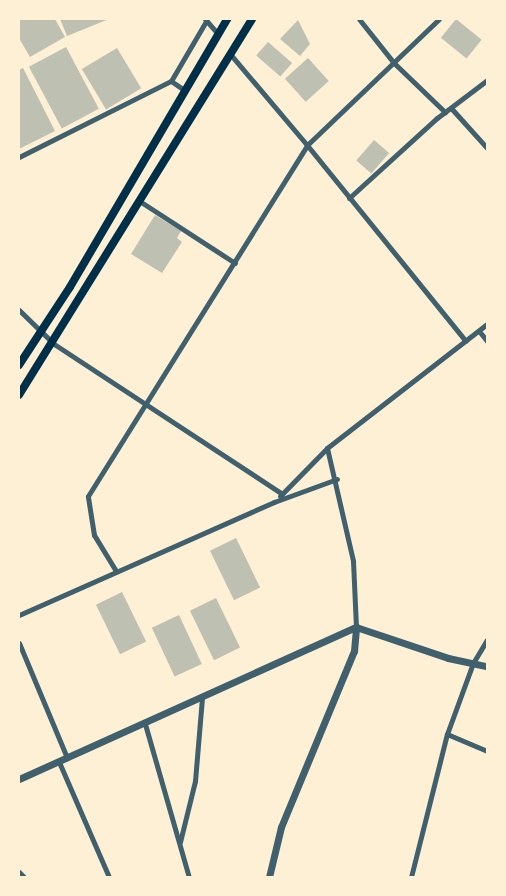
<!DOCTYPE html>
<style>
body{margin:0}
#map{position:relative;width:506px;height:896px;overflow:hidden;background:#fdf0d5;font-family:"Asap Condensed",sans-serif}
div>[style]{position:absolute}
.building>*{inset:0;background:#bec0b2;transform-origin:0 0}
.minor>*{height:5px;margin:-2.5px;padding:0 2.5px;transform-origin:2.5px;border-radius:2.5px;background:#3f606c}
.tertiary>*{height:7px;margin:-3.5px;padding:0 3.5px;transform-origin:3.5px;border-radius:3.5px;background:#3f606c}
.secondary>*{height:8px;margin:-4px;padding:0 4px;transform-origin:4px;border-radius:4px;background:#003049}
span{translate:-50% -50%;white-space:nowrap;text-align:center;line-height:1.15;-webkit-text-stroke:5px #fdf0d5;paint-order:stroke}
.frame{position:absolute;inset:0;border:20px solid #fdf0d5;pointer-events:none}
</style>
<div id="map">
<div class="building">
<i style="clip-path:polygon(19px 19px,55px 19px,65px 37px,30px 57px,19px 38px)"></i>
<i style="clip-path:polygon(60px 19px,109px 19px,67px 36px)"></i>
<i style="left:456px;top:19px;width:33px;height:24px;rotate:39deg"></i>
<i style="clip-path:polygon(298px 20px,310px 44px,300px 56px,280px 39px)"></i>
<i style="left:268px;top:42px;width:32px;height:18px;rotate:41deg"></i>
<i style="left:66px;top:47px;width:70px;height:42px;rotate:62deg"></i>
<i style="left:117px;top:48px;width:47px;height:41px;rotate:59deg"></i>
<i style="left:308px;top:58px;width:31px;height:31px;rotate:48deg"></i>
<i style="clip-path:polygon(23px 68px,55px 131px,19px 149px,19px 70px)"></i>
<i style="left:374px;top:140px;width:20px;height:27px;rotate:41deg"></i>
<i style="clip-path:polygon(155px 215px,181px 231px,177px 238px,182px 242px,162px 273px,131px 254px)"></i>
<i style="left:236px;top:538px;width:55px;height:29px;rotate:64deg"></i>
<i style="left:122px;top:592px;width:55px;height:29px;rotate:64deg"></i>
<i style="left:216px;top:598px;width:55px;height:29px;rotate:64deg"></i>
<i style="left:179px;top:615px;width:54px;height:30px;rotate:65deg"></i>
</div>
<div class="minor">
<i style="left:205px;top:19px;width:20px;rotate:49deg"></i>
<i style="left:359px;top:19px;width:56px;rotate:51.5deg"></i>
<i style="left:394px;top:63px;width:71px;rotate:43.9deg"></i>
<i style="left:439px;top:19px;width:182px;rotate:136.3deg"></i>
<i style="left:307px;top:145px;width:252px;rotate:51deg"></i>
<i style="left:171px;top:81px;width:14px;rotate:34deg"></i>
<i style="left:451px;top:108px;width:54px;rotate:48deg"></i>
<i style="left:19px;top:157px;width:170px;rotate:-26.6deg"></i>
<i style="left:171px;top:81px;width:69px;rotate:-59.7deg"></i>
<i style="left:349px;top:198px;width:119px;rotate:-42.3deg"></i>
<i style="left:437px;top:118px;width:63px;rotate:-37.2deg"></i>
<i style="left:141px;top:202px;width:112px;rotate:33deg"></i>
<i style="left:19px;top:310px;width:49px;rotate:44.2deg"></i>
<i style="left:54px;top:344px;width:273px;rotate:33.3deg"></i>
<i style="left:479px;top:331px;width:13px;rotate:51deg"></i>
<i style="left:327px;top:448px;width:116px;rotate:77deg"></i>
<i style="left:353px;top:561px;width:66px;rotate:87.4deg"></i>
<i style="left:280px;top:496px;width:67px;rotate:-45.6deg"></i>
<i style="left:327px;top:448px;width:202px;rotate:-37.8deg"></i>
<i style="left:116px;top:571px;width:42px;rotate:-121.4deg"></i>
<i style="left:94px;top:535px;width:39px;rotate:-99deg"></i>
<i style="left:88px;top:496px;width:414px;rotate:-58deg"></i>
<i style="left:307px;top:145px;width:118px;rotate:-130.2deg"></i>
<i style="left:19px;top:615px;width:279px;rotate:-23.9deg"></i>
<i style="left:274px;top:502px;width:67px;rotate:-20.1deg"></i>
<i style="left:19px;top:643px;width:125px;rotate:67.3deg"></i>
<i style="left:145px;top:724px;width:159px;rotate:74deg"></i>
<i style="left:447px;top:734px;width:43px;rotate:23deg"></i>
<i style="left:59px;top:762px;width:125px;rotate:66.5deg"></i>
<i style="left:180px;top:842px;width:63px;rotate:-76.2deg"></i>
<i style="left:195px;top:781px;width:83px;rotate:-85.2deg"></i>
<i style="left:19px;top:872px;width:7px;rotate:45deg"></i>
<i style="left:411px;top:877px;width:147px;rotate:-75.9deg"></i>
<i style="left:447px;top:734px;width:76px;rotate:-69.9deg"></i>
<i style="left:473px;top:663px;width:27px;rotate:-59deg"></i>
</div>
<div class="tertiary">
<i style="left:19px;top:779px;width:370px;rotate:-24.3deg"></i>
<i style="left:356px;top:627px;width:97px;rotate:18.6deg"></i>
<i style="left:448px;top:658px;width:40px;rotate:12deg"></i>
<i style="left:269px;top:877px;width:51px;rotate:-76.5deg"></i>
<i style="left:281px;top:827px;width:191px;rotate:-67.5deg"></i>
<i style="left:354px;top:651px;width:24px;rotate:-85deg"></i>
</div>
<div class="secondary">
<i style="left:19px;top:365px;width:93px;rotate:-56.8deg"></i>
<i style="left:70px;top:287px;width:311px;rotate:-59.6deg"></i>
<i style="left:19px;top:395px;width:442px;rotate:-58.2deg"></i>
</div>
<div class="frame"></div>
</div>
